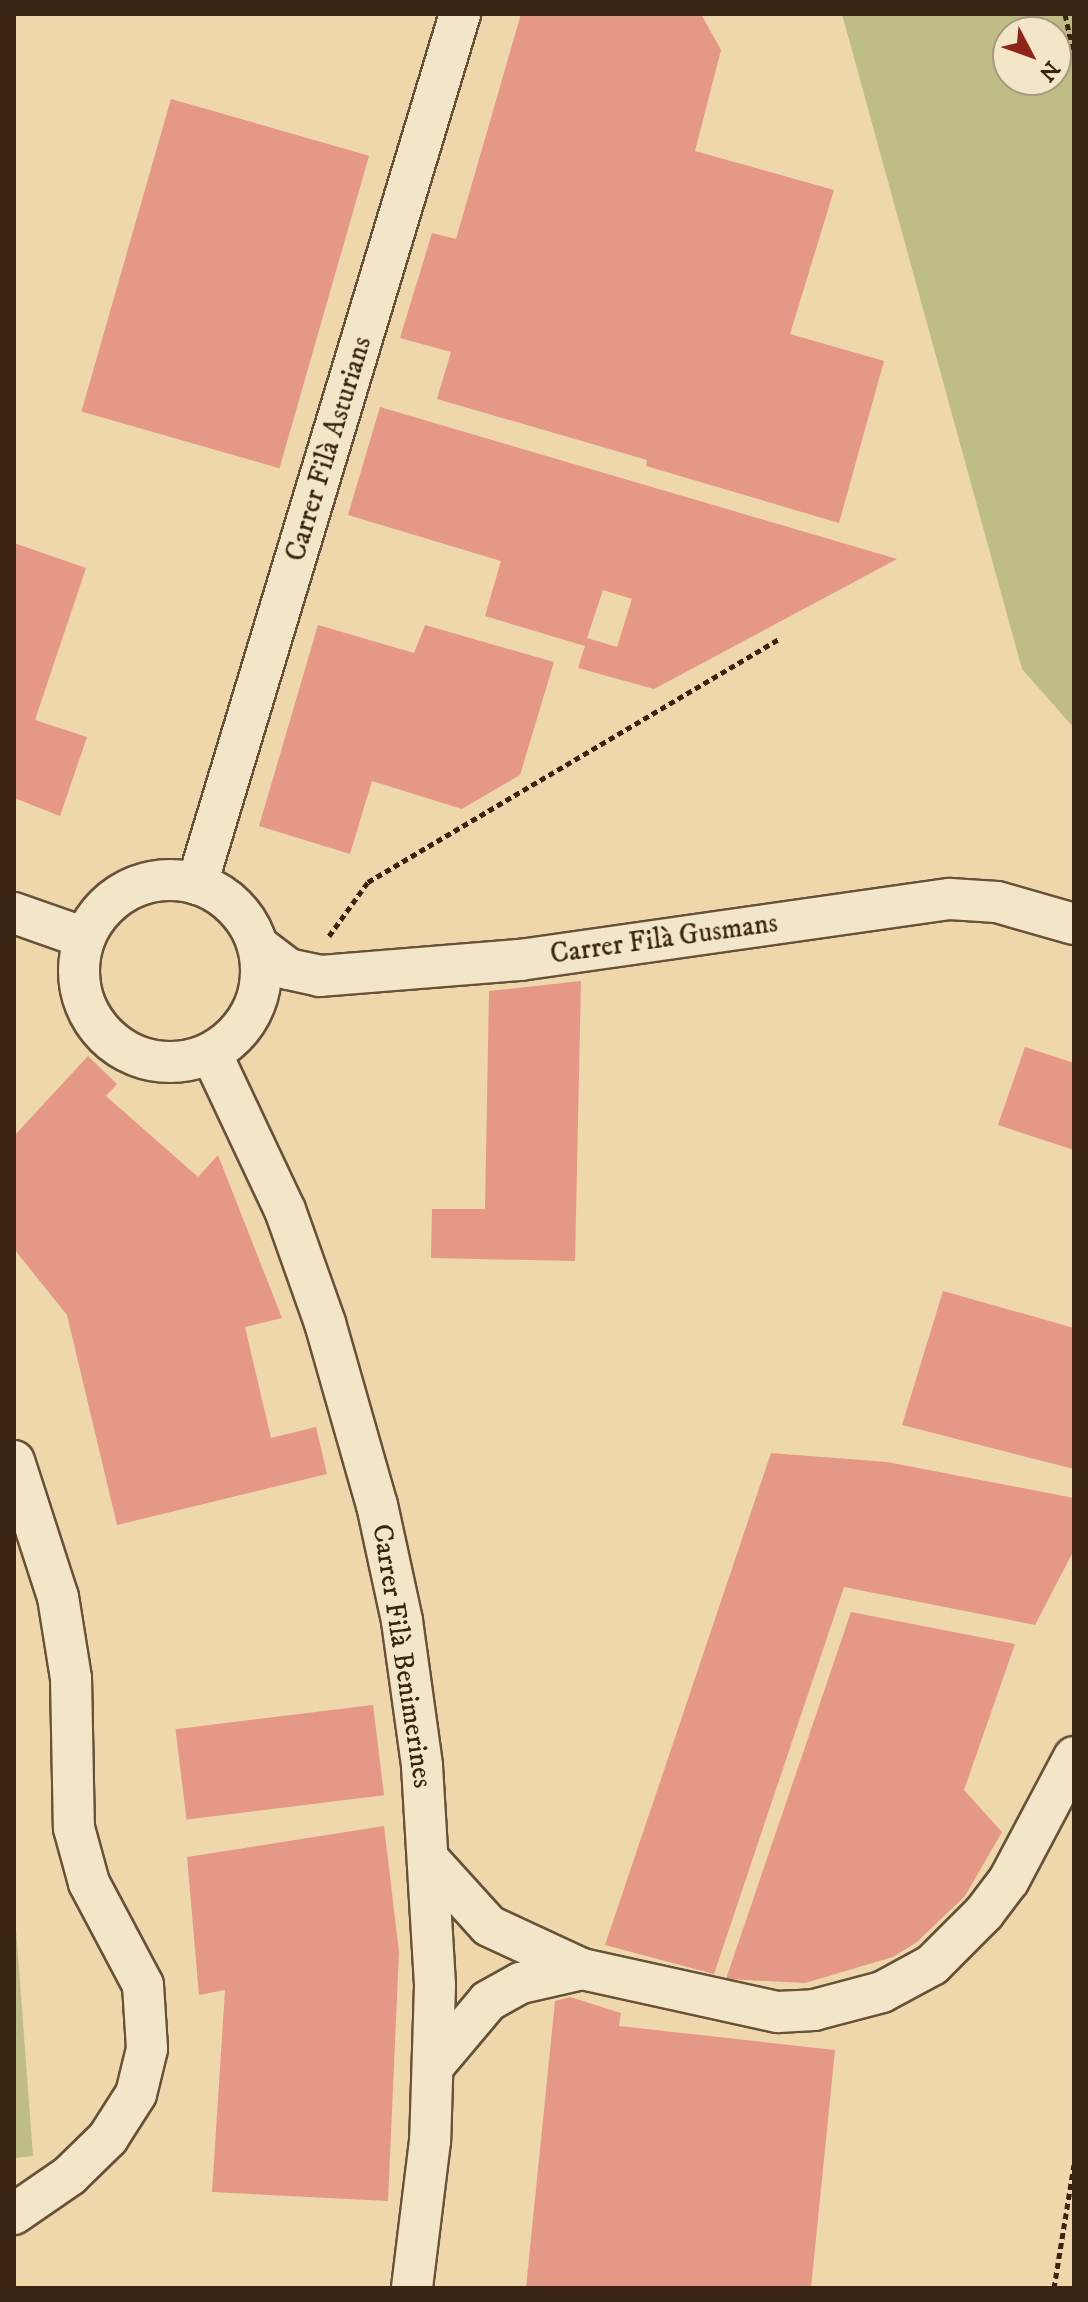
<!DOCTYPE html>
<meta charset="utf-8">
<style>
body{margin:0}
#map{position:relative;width:1088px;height:2302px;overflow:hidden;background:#edd7ab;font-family:"IM FELL DW Pica",serif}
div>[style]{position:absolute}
.green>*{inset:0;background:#bdbd85}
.building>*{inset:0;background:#e69886;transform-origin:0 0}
.path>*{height:5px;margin-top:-2.5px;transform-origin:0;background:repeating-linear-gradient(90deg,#3a2411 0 6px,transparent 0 10px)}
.roads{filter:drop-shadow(2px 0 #675138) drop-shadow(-2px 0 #675138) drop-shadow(0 2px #675138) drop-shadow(0 -2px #675138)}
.minor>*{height:40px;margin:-20px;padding:0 20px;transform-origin:20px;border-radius:20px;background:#f3e5c8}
.minor>.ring{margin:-20px;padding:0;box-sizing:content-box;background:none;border:40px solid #f3e5c8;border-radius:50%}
span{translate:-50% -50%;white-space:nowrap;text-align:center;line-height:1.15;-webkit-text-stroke:8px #f3e5c8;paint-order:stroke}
.street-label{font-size:28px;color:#3a2411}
.frame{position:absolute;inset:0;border:16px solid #3a2411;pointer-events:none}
.north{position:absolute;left:992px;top:16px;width:80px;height:80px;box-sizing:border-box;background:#f3e5c8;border:2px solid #a9987f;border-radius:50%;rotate:131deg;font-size:22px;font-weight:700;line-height:32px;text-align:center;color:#3a2411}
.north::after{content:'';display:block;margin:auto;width:28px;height:36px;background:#8f2418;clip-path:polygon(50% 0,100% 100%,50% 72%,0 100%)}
</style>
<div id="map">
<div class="green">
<i style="clip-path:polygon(evenodd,842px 14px,1074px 14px,1074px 728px,1022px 669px,842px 14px,1008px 32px,1056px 32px,1056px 80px,1008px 80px,1008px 32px)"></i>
<i style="clip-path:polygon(14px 1903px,33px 2156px,14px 2158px)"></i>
</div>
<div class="building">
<i style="clip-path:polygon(521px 14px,701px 14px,721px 50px,695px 151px,834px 190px,790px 334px,884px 361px,839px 523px,646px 466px,647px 460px,437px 399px,451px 352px,400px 338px,432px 233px,456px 239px)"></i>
<i style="left:171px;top:99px;width:206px;height:325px;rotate:16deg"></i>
<i style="clip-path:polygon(evenodd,380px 407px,897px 559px,654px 689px,578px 668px,585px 646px,485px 616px,501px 561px,348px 515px,380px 407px,603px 590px,632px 599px,617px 647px,587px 638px,603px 590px)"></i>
<i style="clip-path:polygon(14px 543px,86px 568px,35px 720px,87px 737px,60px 816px,14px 798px)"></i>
<i style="clip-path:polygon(318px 625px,414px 653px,425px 625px,554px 662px,520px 775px,462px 809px,372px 781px,350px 854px,259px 826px)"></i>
<i style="clip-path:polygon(581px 981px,575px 1261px,431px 1258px,432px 1209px,485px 1209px,489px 991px)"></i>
<i style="clip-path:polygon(1025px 1047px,1074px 1063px,1074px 1150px,998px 1125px)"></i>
<i style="clip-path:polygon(88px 1056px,117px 1084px,106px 1096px,198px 1177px,218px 1155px,282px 1318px,245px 1327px,271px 1438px,316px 1427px,327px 1474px,117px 1525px,67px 1315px,14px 1249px,14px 1136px)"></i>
<i style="clip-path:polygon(943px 1291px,1074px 1328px,1074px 1469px,902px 1425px)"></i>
<i style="clip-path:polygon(771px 1453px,887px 1462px,1074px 1498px,1074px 1550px,1035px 1625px,844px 1587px,714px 1974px,605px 1945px)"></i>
<i style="clip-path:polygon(851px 1612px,1015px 1644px,964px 1790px,1002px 1832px,965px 1896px,917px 1942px,893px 1957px,805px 1983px,726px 1979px)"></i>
<i style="left:373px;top:1705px;width:91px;height:199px;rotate:83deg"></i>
<i style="clip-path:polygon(384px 1826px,399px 1952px,388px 2201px,212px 2192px,225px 1990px,199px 1995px,187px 1857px)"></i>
<i style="clip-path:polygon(570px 1997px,621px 2013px,619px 2026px,835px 2050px,811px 2288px,526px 2288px,555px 2001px)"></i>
</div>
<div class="path">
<i style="left:1065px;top:14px;width:43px;rotate:77.9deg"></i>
<i style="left:329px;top:936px;width:67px;rotate:-54.2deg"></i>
<i style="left:368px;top:882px;width:477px;rotate:-30.6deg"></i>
<i style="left:1054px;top:2288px;width:125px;rotate:-80.8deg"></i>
</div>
<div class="roads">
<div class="minor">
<i class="ring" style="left:79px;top:880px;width:142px;height:142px"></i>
<i style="left:197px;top:884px;width:909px;rotate:-73.18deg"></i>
<i style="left:14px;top:913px;width:75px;rotate:19.4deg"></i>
<i style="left:258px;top:946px;width:38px;rotate:37deg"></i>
<i style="left:288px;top:969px;width:33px;rotate:12deg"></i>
<i style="left:320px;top:976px;width:201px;rotate:-4.6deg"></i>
<i style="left:520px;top:960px;width:434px;rotate:-8.1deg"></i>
<i style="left:950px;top:899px;width:47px;rotate:3.7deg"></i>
<i style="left:997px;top:902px;width:80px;rotate:15.9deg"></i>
<i style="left:211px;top:1053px;width:174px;rotate:64.8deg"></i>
<i style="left:285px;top:1210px;width:120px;rotate:70.5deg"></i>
<i style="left:325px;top:1323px;width:189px;rotate:74.1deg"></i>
<i style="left:377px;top:1505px;width:119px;rotate:77.8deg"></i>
<i style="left:402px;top:1621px;width:146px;rotate:82.1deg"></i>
<i style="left:422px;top:1766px;width:220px;rotate:86.6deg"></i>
<i style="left:435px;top:1986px;width:155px;rotate:91.8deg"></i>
<i style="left:430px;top:2141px;width:148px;rotate:97deg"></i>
<i style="left:14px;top:1461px;width:143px;rotate:72.1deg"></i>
<i style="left:58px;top:1597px;width:82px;rotate:80.9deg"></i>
<i style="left:71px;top:1678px;width:150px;rotate:88.9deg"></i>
<i style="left:74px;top:1828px;width:57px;rotate:74.7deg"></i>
<i style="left:89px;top:1883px;width:115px;rotate:62.1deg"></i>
<i style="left:143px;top:1985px;width:64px;rotate:86.4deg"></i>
<i style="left:147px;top:2049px;width:46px;rotate:103.7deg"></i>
<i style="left:136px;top:2094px;width:52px;rotate:122.5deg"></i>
<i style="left:108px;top:2138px;width:54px;rotate:135.7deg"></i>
<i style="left:69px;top:2176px;width:67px;rotate:145.4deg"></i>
<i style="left:431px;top:1862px;width:86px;rotate:47.8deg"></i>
<i style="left:489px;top:1926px;width:102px;rotate:24.8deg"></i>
<i style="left:435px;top:2064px;width:82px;rotate:-49.9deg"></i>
<i style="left:488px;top:2001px;width:38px;rotate:-29deg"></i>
<i style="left:521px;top:1983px;width:63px;rotate:-12.9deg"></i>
<i style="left:582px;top:1969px;width:201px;rotate:12.4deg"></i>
<i style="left:778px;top:2012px;width:36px;rotate:-3deg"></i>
<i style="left:814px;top:2010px;width:70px;rotate:-14.8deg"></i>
<i style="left:882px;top:1992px;width:57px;rotate:-28.4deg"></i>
<i style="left:932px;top:1965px;width:74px;rotate:-45deg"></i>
<i style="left:984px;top:1913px;width:41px;rotate:-52.9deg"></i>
<i style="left:1009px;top:1880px;width:139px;rotate:-62.1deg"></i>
</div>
</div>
<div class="street-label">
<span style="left:329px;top:449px;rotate:-73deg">Carrer Filà Asturians</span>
<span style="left:664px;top:939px;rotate:-8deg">Carrer Filà Gusmans</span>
<span style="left:402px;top:1656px;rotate:81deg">Carrer Filà Benimerines</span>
</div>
<div class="frame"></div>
<div class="north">N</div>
</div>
